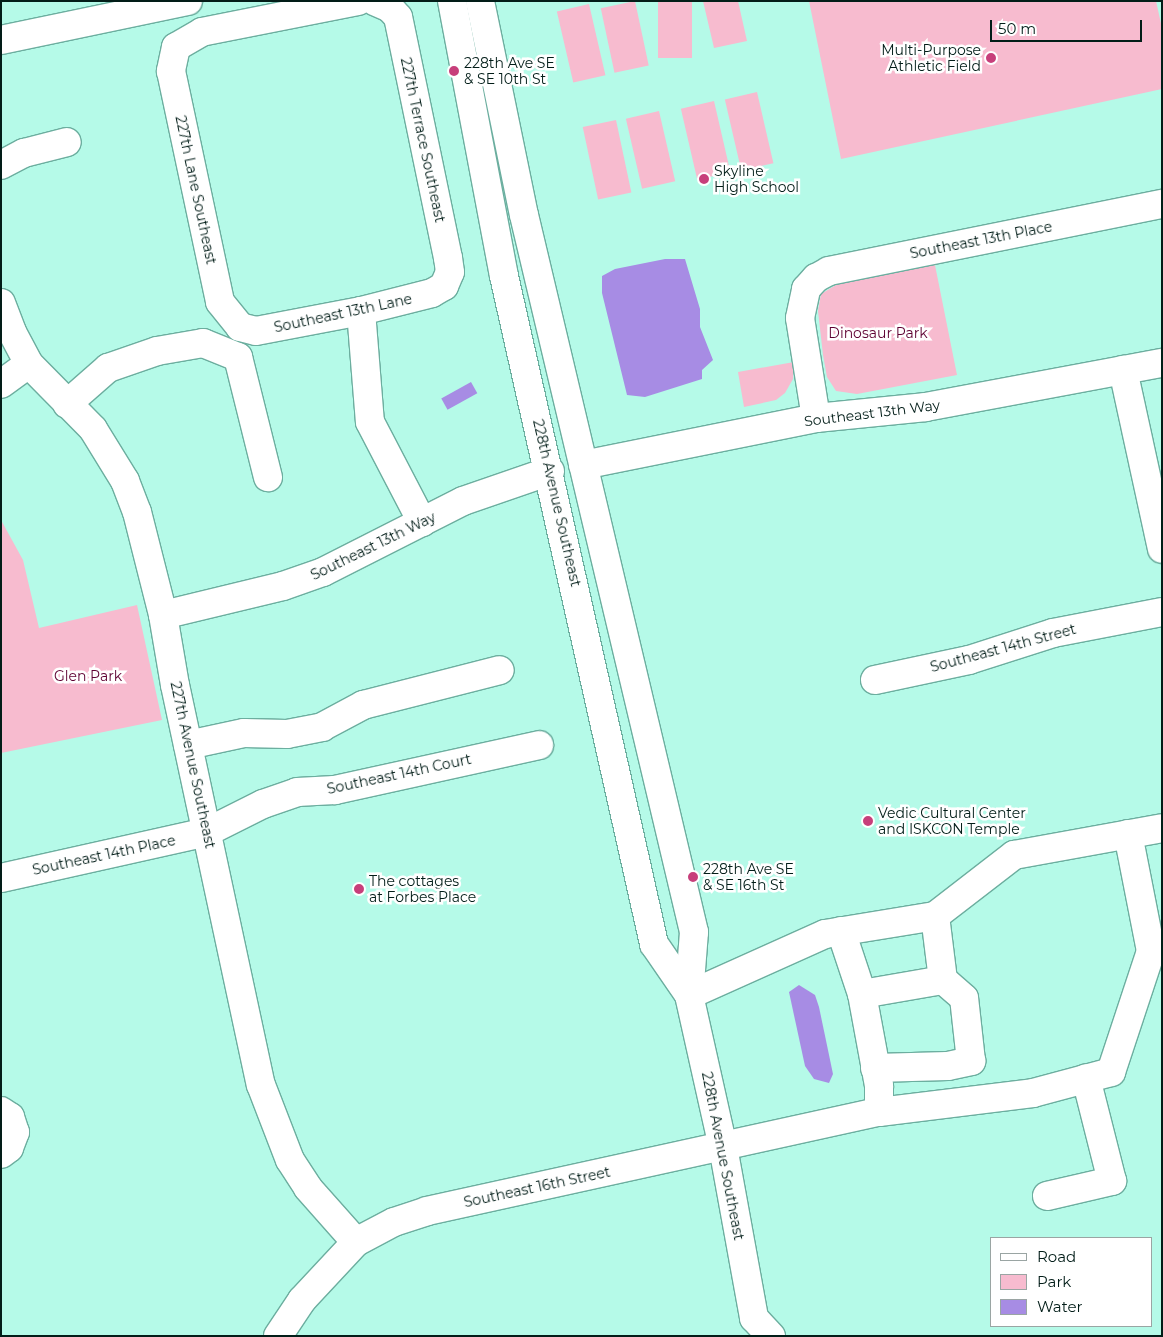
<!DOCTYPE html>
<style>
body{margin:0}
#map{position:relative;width:1163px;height:1337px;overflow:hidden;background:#b5fae8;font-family:Montserrat,sans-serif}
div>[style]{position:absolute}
.green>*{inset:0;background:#f7bbcf;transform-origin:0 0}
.water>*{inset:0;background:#a78ce4;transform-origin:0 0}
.roads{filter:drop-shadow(1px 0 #6cae9f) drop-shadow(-1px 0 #6cae9f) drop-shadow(0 1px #6cae9f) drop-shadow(0 -1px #6cae9f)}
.minor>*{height:28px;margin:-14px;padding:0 14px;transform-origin:14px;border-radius:14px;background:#fff}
.major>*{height:28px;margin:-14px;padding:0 14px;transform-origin:14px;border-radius:14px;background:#fff}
.dots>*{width:14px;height:14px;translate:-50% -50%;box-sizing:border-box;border:2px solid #fff;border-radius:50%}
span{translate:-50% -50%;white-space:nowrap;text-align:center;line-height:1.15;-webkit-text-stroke:5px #fff;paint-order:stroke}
.poi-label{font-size:14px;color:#021d18}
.right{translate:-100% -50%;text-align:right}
.left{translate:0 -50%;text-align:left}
.street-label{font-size:14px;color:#021d18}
.park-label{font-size:14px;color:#5e0032}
.frame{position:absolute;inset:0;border:2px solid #021d18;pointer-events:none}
.legend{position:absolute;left:990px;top:1237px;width:162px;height:90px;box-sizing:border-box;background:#fff;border:1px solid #9aa5a3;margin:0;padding:6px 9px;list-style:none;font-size:15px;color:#021d18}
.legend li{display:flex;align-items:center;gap:10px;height:25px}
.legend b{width:25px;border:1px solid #9aa5a3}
.scale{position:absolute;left:990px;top:20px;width:152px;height:22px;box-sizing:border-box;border:2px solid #021d18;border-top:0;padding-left:6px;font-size:15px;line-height:18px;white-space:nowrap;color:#021d18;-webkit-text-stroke:4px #fff;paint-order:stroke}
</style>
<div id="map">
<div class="green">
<i style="left:635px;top:1px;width:66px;height:35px;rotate:78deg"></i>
<i style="left:658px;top:1px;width:34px;height:57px"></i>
<i style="clip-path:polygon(703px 1px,738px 1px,747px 41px,714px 48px)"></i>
<i style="clip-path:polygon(809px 1px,1156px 1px,1162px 28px,1162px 89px,841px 159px)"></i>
<i style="left:589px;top:4px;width:73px;height:33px;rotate:77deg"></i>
<i style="left:757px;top:92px;width:73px;height:33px;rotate:77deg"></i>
<i style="left:714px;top:101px;width:73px;height:34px;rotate:77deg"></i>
<i style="left:659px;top:111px;width:72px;height:34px;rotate:77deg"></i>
<i style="left:616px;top:120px;width:74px;height:34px;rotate:78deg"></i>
<i style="clip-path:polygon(935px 265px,957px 375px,857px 394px,836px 391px,827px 377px,823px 355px,818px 311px,821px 294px,841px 282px)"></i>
<i style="clip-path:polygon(794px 362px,793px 379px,785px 393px,776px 400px,744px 407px,738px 372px)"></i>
<i style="clip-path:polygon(1px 520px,23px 560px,39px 628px,137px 605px,162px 720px,1px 753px)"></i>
</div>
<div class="water">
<i style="clip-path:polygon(665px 259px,685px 259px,700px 309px,700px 327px,713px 360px,702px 370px,702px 379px,645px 397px,627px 395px,602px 293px,602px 276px,615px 269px)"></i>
<i style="left:471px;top:382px;width:13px;height:34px;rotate:61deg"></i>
<i style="clip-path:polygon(799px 985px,815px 995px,819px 1007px,833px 1074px,829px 1083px,814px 1079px,805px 1066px,789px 992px)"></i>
</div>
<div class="roads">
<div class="minor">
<i style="left:358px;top:1px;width:159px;rotate:168.8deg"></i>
<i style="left:202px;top:32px;width:30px;rotate:150deg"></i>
<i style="left:176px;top:47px;width:25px;rotate:102deg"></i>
<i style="left:171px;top:71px;width:236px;rotate:78deg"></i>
<i style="left:220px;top:302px;width:32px;rotate:51deg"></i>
<i style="left:240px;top:327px;width:16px;rotate:14deg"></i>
<i style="left:256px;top:331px;width:107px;rotate:-10.8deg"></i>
<i style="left:361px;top:311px;width:73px;rotate:-14.2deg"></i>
<i style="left:432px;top:293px;width:14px;rotate:-30deg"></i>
<i style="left:444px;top:286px;width:15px;rotate:-67deg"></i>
<i style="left:450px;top:272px;width:14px;rotate:-98deg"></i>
<i style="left:448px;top:258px;width:246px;rotate:-101.7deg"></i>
<i style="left:398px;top:17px;width:12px;rotate:-132deg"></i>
<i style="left:390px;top:8px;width:17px;rotate:-156deg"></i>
<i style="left:1px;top:40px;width:191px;rotate:-11.8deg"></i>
<i style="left:1px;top:165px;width:26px;rotate:-28deg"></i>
<i style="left:24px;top:153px;width:44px;rotate:-14.3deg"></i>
<i style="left:1px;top:303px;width:31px;rotate:69deg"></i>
<i style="left:12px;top:332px;width:36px;rotate:62deg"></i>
<i style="left:29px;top:364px;width:91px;rotate:45.4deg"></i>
<i style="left:93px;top:429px;width:61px;rotate:58.4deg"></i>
<i style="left:125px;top:481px;width:33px;rotate:69deg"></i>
<i style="left:137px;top:512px;width:106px;rotate:75.8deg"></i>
<i style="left:163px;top:615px;width:71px;rotate:80.3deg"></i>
<i style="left:175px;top:685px;width:409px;rotate:77.9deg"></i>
<i style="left:261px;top:1085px;width:80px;rotate:68.9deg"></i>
<i style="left:290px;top:1160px;width:33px;rotate:57deg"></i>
<i style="left:308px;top:1188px;width:72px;rotate:48.4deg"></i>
<i style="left:361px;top:311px;width:111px;rotate:85.4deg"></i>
<i style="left:370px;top:422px;width:113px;rotate:62.5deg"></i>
<i style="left:1123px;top:370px;width:183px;rotate:77.7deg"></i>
<i style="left:1px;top:384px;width:34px;rotate:-36deg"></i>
<i style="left:67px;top:404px;width:55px;rotate:-41.3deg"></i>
<i style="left:108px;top:368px;width:52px;rotate:-19.1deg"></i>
<i style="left:157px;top:351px;width:47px;rotate:-9.9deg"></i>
<i style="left:203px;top:343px;width:38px;rotate:22deg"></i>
<i style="left:238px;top:357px;width:124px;rotate:76deg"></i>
<i style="left:816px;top:418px;width:101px;rotate:-99.1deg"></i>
<i style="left:800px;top:318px;width:30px;rotate:-78deg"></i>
<i style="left:806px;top:289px;width:15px;rotate:-48deg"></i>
<i style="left:816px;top:278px;width:15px;rotate:-28deg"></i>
<i style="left:829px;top:271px;width:340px;rotate:-11.4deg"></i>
<i style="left:583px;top:465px;width:238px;rotate:-11.4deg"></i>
<i style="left:816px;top:418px;width:111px;rotate:-5.7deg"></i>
<i style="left:926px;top:407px;width:240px;rotate:-10.6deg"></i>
<i style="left:163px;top:615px;width:123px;rotate:-13.6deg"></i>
<i style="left:283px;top:586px;width:42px;rotate:-19.3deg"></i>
<i style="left:323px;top:572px;width:157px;rotate:-26.9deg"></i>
<i style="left:463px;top:501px;width:92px;rotate:-19deg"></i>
<i style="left:875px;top:680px;width:96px;rotate:-12deg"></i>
<i style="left:969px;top:660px;width:88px;rotate:-17.8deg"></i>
<i style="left:1053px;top:633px;width:111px;rotate:-10.9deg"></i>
<i style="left:188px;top:745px;width:57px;rotate:-12.1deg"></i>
<i style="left:244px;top:733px;width:43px;rotate:1.3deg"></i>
<i style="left:287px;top:734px;width:36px;rotate:-11deg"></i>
<i style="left:322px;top:727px;width:47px;rotate:-28.2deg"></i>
<i style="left:363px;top:705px;width:141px;rotate:-14.3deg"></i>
<i style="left:1128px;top:834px;width:119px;rotate:78.9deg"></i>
<i style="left:1151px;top:951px;width:11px;rotate:-10deg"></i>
<i style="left:1px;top:878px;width:211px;rotate:-12.6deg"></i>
<i style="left:207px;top:832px;width:63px;rotate:-26.6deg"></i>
<i style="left:263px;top:804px;width:36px;rotate:-19deg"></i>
<i style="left:297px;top:792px;width:38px;rotate:-3deg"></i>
<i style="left:335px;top:790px;width:209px;rotate:-12.4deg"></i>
<i style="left:841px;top:931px;width:66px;rotate:71.6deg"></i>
<i style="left:862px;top:994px;width:94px;rotate:79.5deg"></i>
<i style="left:879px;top:1086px;width:26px;rotate:90deg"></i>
<i style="left:862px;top:994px;width:82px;rotate:-9.8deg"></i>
<i style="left:943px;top:980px;width:64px;rotate:-97.1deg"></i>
<i style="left:689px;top:995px;width:149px;rotate:-24.2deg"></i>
<i style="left:825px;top:934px;width:111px;rotate:-9.3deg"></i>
<i style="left:935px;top:916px;width:100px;rotate:-37.7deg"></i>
<i style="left:1014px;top:855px;width:150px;rotate:-10.3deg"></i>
<i style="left:875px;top:1068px;width:73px;rotate:-1.6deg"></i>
<i style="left:948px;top:1066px;width:24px;rotate:-12deg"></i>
<i style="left:971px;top:1061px;width:63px;rotate:-96.3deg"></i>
<i style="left:964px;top:998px;width:28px;rotate:-139deg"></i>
<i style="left:1px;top:1111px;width:11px;rotate:34deg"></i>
<i style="left:10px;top:1117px;width:16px;rotate:72deg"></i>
<i style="left:15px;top:1132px;width:17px;rotate:111deg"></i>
<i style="left:9px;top:1148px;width:10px;rotate:143deg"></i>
<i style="left:1047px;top:1196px;width:67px;rotate:-13deg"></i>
<i style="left:1112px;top:1181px;width:106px;rotate:-104.2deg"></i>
<i style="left:278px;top:1336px;width:43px;rotate:-56.3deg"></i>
<i style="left:302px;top:1300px;width:79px;rotate:-47deg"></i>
<i style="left:356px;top:1242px;width:43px;rotate:-27.8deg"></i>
<i style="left:394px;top:1222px;width:35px;rotate:-18deg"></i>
<i style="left:427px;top:1211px;width:463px;rotate:-12.4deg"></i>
<i style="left:879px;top:1112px;width:155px;rotate:-7deg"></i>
<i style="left:1033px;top:1093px;width:81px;rotate:-15.1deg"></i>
<i style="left:1111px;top:1072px;width:127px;rotate:-71.7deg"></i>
</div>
<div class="major">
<i style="left:452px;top:1px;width:280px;rotate:79.3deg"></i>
<i style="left:504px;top:276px;width:685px;rotate:77.34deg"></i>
<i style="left:654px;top:944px;width:62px;rotate:55.5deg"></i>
<i style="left:480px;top:1px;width:218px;rotate:78.4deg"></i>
<i style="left:524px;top:215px;width:737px;rotate:76.66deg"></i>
<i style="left:694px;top:932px;width:63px;rotate:94.5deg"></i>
<i style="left:689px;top:995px;width:156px;rotate:77.4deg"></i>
<i style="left:723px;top:1147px;width:174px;rotate:79.7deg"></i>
<i style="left:754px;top:1318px;width:25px;rotate:47deg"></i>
</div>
</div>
<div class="dots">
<i style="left:991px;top:58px;background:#c73f7b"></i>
<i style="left:454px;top:71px;background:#c73f7b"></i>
<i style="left:704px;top:179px;background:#c73f7b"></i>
<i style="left:868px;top:821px;background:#c73f7b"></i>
<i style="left:693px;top:877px;background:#c73f7b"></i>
<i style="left:359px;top:889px;background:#c73f7b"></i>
</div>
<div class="poi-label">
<span class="right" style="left:981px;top:58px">Multi-Purpose<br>Athletic Field</span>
<span class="left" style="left:464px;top:71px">228th Ave SE<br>&amp; SE 10th St</span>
<span class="left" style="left:714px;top:179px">Skyline<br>High School</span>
<span class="left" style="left:878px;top:821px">Vedic Cultural Center<br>and ISKCON Temple</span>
<span class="left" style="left:703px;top:877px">228th Ave SE<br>&amp; SE 16th St</span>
<span class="left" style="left:369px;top:889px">The cottages<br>at Forbes Place</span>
</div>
<div class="street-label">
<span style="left:423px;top:140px;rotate:78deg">227th Terrace Southeast</span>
<span style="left:196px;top:190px;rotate:78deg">227th Lane Southeast</span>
<span style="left:981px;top:240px;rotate:-11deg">Southeast 13th Place</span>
<span style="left:343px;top:313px;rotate:-12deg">Southeast 13th Lane</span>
<span style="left:872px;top:413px;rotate:-7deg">Southeast 13th Way</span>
<span style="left:557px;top:503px;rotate:77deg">228th Avenue Southeast</span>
<span style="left:373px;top:546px;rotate:-26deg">Southeast 13th Way</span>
<span style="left:1003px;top:648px;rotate:-15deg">Southeast 14th Street</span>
<span style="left:193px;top:765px;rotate:78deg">227th Avenue Southeast</span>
<span style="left:399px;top:774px;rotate:-12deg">Southeast 14th Court</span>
<span style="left:104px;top:855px;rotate:-12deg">Southeast 14th Place</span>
<span style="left:723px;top:1156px;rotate:79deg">228th Avenue Southeast</span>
<span style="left:537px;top:1187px;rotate:-12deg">Southeast 16th Street</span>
</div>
<div class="park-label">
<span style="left:878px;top:333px">Dinosaur Park</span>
<span style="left:88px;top:676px">Glen Park</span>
</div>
<div class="frame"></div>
<ul class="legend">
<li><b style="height:6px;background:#fff"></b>Road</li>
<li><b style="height:14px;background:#f7bbcf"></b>Park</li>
<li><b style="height:14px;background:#a78ce4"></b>Water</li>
</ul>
<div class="scale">50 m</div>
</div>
